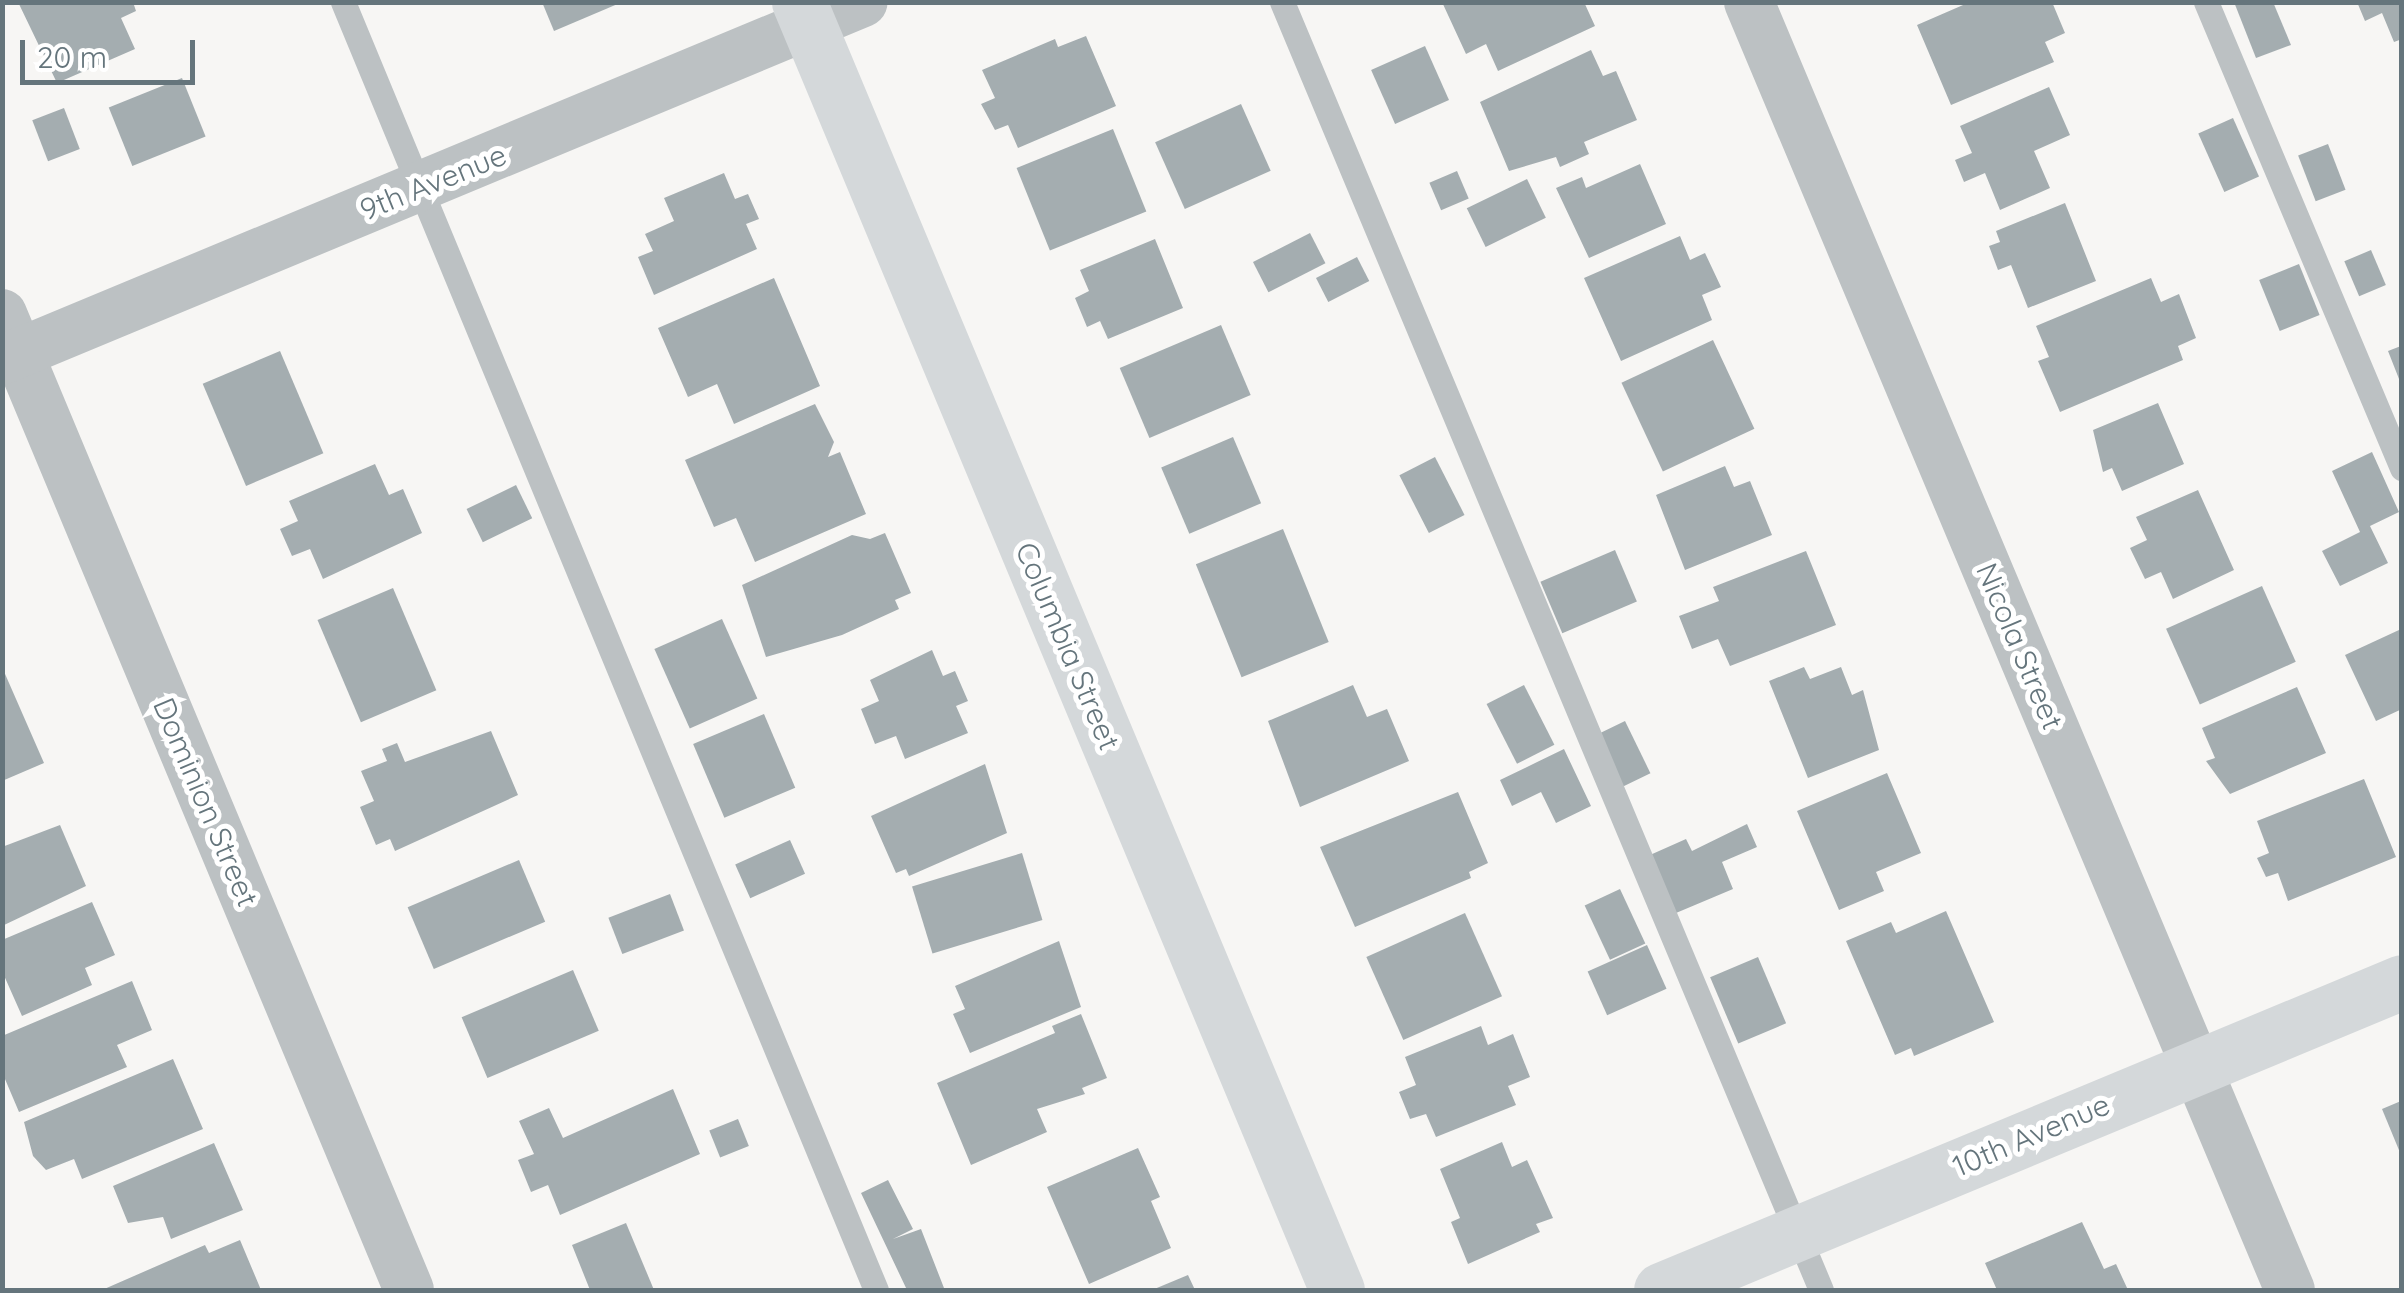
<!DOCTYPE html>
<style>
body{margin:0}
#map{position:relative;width:2404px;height:1293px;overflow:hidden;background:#f7f6f4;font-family:Quicksand,sans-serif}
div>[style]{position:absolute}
.building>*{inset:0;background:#a4adb0;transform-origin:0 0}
.lane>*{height:25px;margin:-12.5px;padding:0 12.5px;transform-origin:12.5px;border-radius:12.5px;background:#bcc1c3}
.street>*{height:50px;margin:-25px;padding:0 25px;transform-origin:25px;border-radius:25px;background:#bcc1c3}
.secondary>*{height:55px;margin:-27.5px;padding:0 27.5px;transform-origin:27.5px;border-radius:27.5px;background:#d4d8da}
span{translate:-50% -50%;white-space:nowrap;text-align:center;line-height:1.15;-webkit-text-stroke:10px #fff;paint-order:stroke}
.street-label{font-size:30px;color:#65757c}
.frame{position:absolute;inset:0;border:5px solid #65757c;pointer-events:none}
.scale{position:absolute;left:20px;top:40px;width:175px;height:45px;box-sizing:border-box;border:5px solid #65757c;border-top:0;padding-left:12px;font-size:30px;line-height:35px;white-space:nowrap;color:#65757c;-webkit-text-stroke:8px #fff;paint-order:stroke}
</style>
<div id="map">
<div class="building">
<i style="clip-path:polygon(18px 2px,133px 2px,136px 11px,121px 18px,135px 49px,57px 83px)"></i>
<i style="clip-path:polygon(542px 2px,620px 2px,620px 3px,554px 31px)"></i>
<i style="clip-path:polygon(1442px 2px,1584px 2px,1595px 26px,1498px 71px,1486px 44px,1466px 54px)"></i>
<i style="clip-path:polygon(1970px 2px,2052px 2px,2065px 33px,2045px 42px,2054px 62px,1951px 105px,1917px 25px)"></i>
<i style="clip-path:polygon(2234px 2px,2273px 2px,2291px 45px,2256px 58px)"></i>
<i style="clip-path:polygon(2357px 2px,2402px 2px,2402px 39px,2394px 42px,2382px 13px,2365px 21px)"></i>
<i style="clip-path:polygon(1086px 36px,1116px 106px,1018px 148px,1008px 125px,995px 130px,981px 104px,995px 98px,982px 70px,1055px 39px,1058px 47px)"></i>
<i style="left:1425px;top:46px;width:59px;height:59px;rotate:66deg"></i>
<i style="clip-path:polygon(1591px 50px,1603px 76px,1616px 71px,1637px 120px,1584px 142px,1589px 154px,1560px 167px,1556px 157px,1509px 171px,1480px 102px)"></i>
<i style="left:182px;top:78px;width:63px;height:79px;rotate:68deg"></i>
<i style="clip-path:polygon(2049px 87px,2070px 135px,2034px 151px,2050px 188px,2000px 210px,1985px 173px,1964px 182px,1955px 160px,1972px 153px,1960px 126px)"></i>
<i style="left:1241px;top:104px;width:73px;height:94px;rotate:66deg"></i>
<i style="left:64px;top:108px;width:44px;height:34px;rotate:69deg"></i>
<i style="left:2233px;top:118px;width:64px;height:38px;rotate:66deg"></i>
<i style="left:1113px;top:129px;width:89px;height:104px;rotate:68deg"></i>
<i style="left:2328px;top:144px;width:49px;height:32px;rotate:69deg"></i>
<i style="clip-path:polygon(1640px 164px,1666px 224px,1589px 258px,1556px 188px,1582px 177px,1586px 188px)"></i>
<i style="left:1457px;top:171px;width:30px;height:30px;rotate:67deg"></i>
<i style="clip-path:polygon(724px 173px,735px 199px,748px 194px,759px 219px,746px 224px,757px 249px,654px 295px,638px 257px,653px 251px,645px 234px,674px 221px,664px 198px)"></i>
<i style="left:1527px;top:179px;width:43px;height:67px;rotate:64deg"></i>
<i style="clip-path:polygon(2065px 203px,2096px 281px,2028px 308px,2011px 265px,1998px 270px,1989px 246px,2000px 242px,1996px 231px)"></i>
<i style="left:1310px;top:233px;width:34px;height:64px;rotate:63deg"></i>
<i style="clip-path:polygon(1680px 236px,1690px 260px,1705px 253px,1721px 287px,1702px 295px,1712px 320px,1621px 361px,1584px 278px)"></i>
<i style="clip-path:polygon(1155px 239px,1183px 308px,1108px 339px,1100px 321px,1087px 327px,1075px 298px,1089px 291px,1080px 270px)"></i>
<i style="left:2371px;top:250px;width:38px;height:29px;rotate:67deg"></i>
<i style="left:1357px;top:257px;width:27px;height:46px;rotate:63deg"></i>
<i style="left:2299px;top:264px;width:55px;height:43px;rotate:68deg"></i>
<i style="clip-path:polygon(774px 278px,820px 386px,734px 424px,717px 384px,688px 397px,658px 328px)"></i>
<i style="clip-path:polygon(2151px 278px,2161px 302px,2179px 294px,2196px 338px,2178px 346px,2183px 360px,2060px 412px,2038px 361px,2049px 357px,2036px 326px)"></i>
<i style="left:1221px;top:325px;width:76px;height:110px;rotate:67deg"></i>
<i style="left:1713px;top:340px;width:98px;height:101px;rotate:65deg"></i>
<i style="clip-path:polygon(2401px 346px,2401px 384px,2388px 351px)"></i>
<i style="left:280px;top:351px;width:111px;height:84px;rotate:67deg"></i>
<i style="clip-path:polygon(2158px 403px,2184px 464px,2122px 491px,2112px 468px,2103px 472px,2093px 430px)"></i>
<i style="clip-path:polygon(815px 404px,834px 442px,828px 457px,840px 452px,866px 514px,755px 562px,736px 518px,714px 527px,685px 460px)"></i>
<i style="left:1233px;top:437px;width:72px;height:78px;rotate:67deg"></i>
<i style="clip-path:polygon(2372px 452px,2399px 512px,2370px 526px,2388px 563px,2340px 586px,2322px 551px,2360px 532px,2332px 471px)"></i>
<i style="left:1435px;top:457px;width:65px;height:40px;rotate:63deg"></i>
<i style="clip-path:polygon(375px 464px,389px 495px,403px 489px,422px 533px,323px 579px,310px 549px,292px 556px,280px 529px,298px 521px,289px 501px)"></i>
<i style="clip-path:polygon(1725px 466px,1734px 487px,1750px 481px,1772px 535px,1685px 570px,1656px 495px)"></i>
<i style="left:516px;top:485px;width:37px;height:55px;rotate:64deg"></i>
<i style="clip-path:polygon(2198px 490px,2234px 570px,2173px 599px,2161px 572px,2145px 579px,2130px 548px,2147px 540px,2136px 517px)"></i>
<i style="left:1283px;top:529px;width:122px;height:94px;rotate:68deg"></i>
<i style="clip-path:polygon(885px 533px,911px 593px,895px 600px,899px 609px,842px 635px,766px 657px,742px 585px,852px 535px,870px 539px)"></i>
<i style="left:1615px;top:550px;width:56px;height:81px;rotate:67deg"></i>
<i style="clip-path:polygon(1806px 551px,1836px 625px,1730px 666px,1718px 639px,1692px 649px,1679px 616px,1719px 601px,1713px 587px)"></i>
<i style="left:2262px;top:586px;width:83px;height:105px;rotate:66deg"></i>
<i style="left:393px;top:588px;width:111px;height:82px;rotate:67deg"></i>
<i style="left:722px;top:619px;width:87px;height:74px;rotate:66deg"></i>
<i style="clip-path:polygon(2399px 630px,2402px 709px,2376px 721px,2345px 655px)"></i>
<i style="clip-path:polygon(932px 650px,943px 676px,955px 671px,968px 701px,956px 706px,968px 733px,905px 759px,896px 736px,875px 744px,861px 709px,879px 701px,870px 680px)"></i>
<i style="clip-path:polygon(2px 667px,44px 763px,2px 781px)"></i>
<i style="clip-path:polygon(1804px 667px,1810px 679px,1841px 667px,1852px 695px,1863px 690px,1879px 750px,1808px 778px,1769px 681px)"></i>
<i style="clip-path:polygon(1353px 685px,1367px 717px,1387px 709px,1409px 761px,1300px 807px,1268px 721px)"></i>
<i style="left:1524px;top:685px;width:67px;height:42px;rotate:63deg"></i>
<i style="clip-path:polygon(2297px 687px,2326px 753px,2230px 794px,2206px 761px,2215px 758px,2202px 728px)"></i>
<i style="left:764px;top:714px;width:80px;height:77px;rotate:67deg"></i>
<i style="left:1625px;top:721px;width:58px;height:31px;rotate:64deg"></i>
<i style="clip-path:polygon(491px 731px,518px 795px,395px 851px,390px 839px,376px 845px,360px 807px,374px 801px,361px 771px,387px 761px,382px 749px,397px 743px,405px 762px)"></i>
<i style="clip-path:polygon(1564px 749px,1591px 806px,1556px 823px,1541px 792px,1512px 806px,1500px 780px)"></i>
<i style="clip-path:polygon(985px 764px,1007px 833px,909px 876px,906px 869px,896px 873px,871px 816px)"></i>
<i style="clip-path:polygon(1887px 773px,1921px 853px,1876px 872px,1884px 891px,1839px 910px,1797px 811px)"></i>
<i style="clip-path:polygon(2364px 779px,2396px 857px,2288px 901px,2278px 873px,2266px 877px,2257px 858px,2269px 853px,2257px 821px)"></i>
<i style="clip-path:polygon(1458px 792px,1488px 863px,1469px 872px,1471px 878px,1355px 927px,1320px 847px)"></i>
<i style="clip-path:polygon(1747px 824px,1757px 847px,1722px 862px,1733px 889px,1676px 913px,1650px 855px,1686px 839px,1692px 851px)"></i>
<i style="clip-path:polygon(60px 825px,86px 886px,2px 926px,2px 847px)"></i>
<i style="left:790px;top:840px;width:37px;height:60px;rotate:66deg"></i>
<i style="left:1022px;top:853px;width:70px;height:115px;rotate:73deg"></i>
<i style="left:519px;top:860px;width:67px;height:121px;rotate:67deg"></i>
<i style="left:1620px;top:889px;width:60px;height:39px;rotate:65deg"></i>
<i style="left:670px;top:894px;width:39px;height:66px;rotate:69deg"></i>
<i style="clip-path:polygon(92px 902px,115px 955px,85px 968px,92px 985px,22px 1016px,2px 971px,2px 940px)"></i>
<i style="clip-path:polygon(1946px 911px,1994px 1022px,1914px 1056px,1911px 1048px,1895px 1055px,1846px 941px,1891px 922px,1896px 933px)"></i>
<i style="left:1465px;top:913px;width:91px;height:108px;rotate:66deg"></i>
<i style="clip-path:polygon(1059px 941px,1081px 1007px,970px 1053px,953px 1014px,965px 1009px,955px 986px)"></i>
<i style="left:1647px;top:945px;width:48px;height:65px;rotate:66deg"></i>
<i style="left:1758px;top:957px;width:72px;height:52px;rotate:67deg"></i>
<i style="left:573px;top:970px;width:66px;height:121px;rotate:67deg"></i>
<i style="clip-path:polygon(132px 981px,152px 1030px,117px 1045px,127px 1067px,19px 1112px,2px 1072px,2px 1036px)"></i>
<i style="clip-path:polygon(1081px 1014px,1107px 1078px,1082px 1088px,1085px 1094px,1037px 1109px,1047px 1132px,971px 1165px,937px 1083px,1055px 1033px,1052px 1026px)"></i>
<i style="clip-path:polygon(1481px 1026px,1488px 1045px,1513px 1034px,1530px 1077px,1508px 1086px,1516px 1105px,1436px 1137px,1426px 1114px,1410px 1119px,1399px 1092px,1416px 1085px,1405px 1057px)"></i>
<i style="clip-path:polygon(173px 1059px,203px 1129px,82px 1179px,74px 1159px,46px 1170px,33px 1156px,24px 1122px)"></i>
<i style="clip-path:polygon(673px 1089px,700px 1154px,560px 1215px,548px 1185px,531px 1192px,518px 1160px,534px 1154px,519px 1121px,549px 1108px,563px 1138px)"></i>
<i style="clip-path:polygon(2401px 1101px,2401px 1155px,2382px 1109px)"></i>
<i style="left:738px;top:1119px;width:29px;height:31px;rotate:68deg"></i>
<i style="clip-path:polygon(1502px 1142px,1512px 1167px,1527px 1160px,1553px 1218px,1536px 1224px,1540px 1232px,1468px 1264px,1451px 1222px,1460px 1218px,1440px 1169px)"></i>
<i style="clip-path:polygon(214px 1143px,243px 1210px,171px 1239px,163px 1217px,128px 1223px,113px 1186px)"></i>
<i style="clip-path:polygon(1138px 1148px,1160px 1197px,1151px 1201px,1171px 1248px,1089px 1284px,1047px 1187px)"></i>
<i style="clip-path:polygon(888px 1180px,913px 1229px,893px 1239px,921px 1229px,944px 1288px,907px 1290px,861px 1193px)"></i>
<i style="clip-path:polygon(2082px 1222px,2104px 1269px,2116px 1264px,2128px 1290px,1997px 1290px,1985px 1263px)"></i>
<i style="clip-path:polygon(626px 1223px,654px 1290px,590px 1290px,572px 1245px)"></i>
<i style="clip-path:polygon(240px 1240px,261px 1290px,102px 1290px,205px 1245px,209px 1253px)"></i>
<i style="clip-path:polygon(1188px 1275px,1195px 1290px,1152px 1290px)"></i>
</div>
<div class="lane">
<i style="left:343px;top:2px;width:1394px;rotate:67.52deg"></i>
<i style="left:1282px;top:2px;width:1396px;rotate:67.29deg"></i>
<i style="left:2206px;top:2px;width:506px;rotate:67.19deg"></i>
</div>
<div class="street">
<i style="left:1749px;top:2px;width:1397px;rotate:67.22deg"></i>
<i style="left:2px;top:314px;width:1057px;rotate:67.36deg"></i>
<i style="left:2px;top:360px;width:932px;rotate:-22.58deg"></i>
</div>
<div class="secondary">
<i style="left:799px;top:2px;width:1396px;rotate:67.33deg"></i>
<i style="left:1661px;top:1290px;width:802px;rotate:-22.57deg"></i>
</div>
<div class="street-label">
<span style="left:433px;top:182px;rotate:-22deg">9th Avenue</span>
<span style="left:1068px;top:646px;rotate:67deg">Columbia Street</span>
<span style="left:2020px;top:646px;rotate:67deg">Nicola Street</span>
<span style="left:206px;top:802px;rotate:67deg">Dominion Street</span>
<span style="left:2031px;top:1135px;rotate:-23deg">10th Avenue</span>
</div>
<div class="frame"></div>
<div class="scale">20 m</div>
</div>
